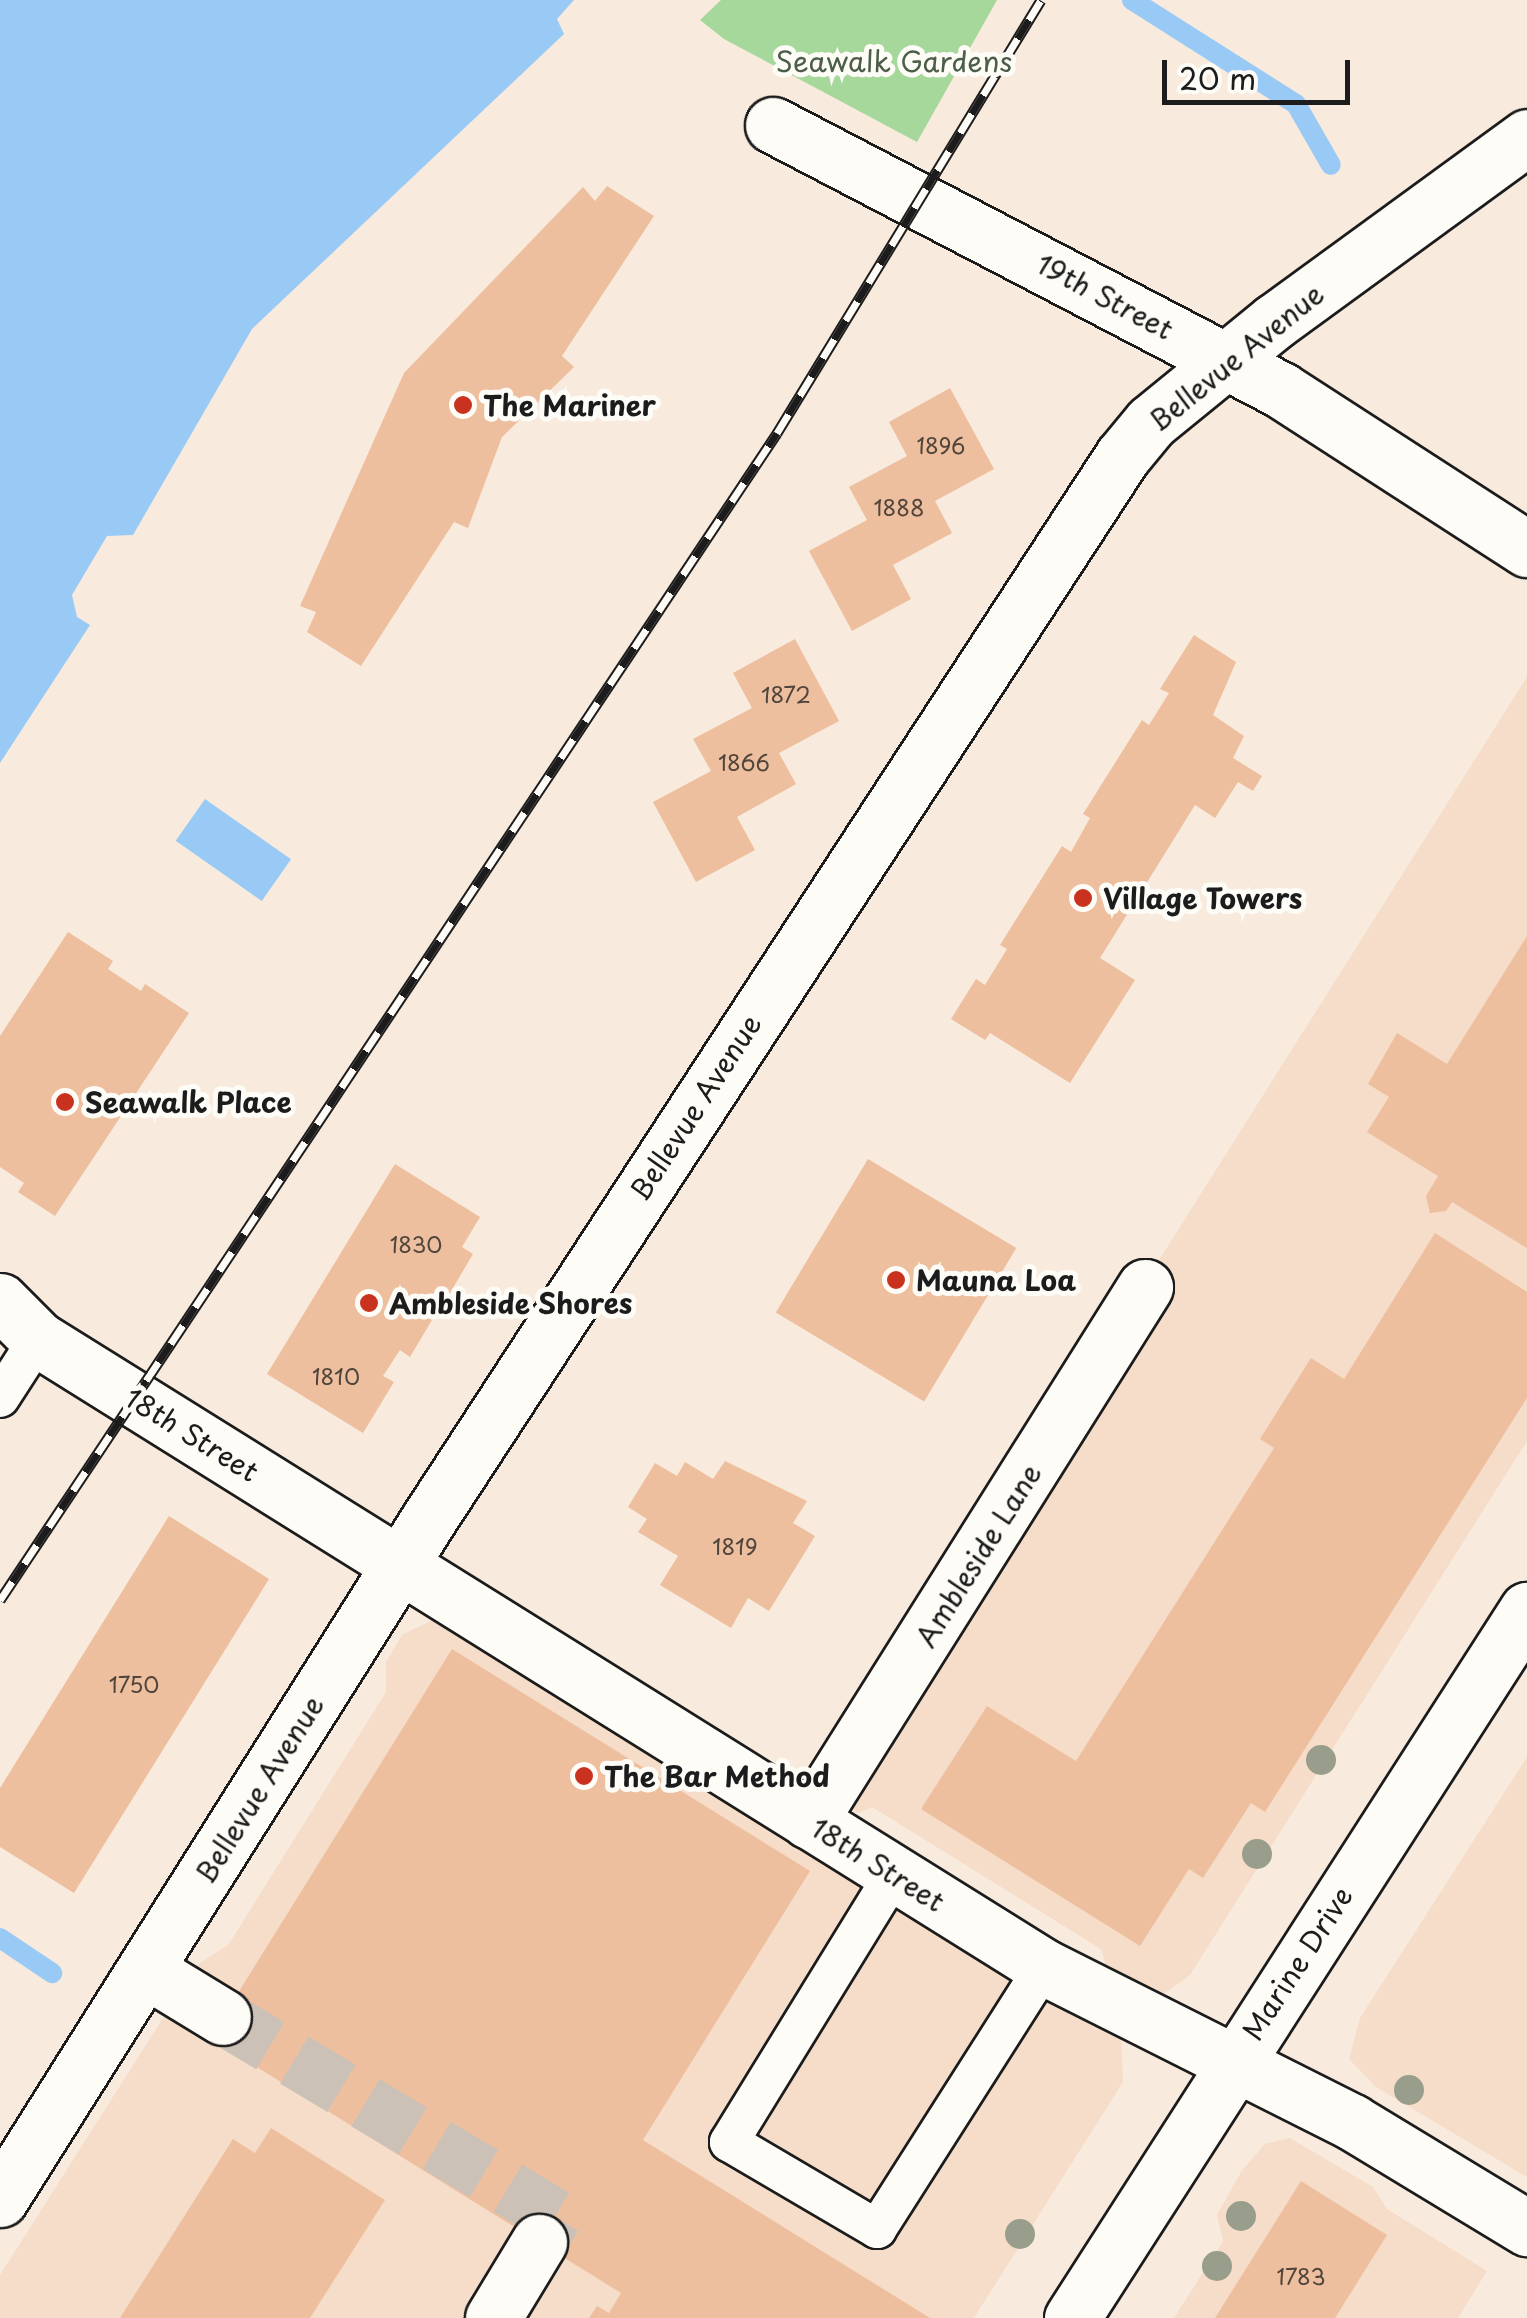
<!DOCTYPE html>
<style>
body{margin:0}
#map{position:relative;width:1527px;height:2318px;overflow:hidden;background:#f8eadc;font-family:"Playpen Sans",sans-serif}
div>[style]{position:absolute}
.built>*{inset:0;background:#f5ddc9}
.green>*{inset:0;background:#a5d89a}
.water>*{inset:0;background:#99caf6;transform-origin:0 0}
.stream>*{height:20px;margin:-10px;padding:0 10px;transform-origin:10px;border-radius:10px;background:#99caf6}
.building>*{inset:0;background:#eebf9e;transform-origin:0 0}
.minor-tunnel>*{height:55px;margin-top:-27.5px;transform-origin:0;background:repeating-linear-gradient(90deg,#ccc1b6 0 55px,transparent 0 83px)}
.roads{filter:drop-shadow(2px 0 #1c1c1c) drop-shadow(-2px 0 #1c1c1c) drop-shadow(0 2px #1c1c1c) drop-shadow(0 -2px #1c1c1c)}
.service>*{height:38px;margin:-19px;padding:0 19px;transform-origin:19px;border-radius:19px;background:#fdfcf7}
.minor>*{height:55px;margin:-27.5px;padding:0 27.5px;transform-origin:27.5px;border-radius:27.5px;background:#fdfcf7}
.tertiary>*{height:55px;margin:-27.5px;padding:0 27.5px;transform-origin:27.5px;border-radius:27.5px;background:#fdfcf7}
.secondary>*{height:55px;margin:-27.5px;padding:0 27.5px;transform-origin:27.5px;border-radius:27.5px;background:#fdfcf7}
.rail>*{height:11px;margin-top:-5.5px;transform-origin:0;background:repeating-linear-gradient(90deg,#fdfcf7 0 22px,#1c1c1c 0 44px);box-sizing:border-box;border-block:2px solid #1c1c1c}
.trees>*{width:30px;height:30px;margin:-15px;border-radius:50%;background:#999d8b}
.dots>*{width:28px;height:28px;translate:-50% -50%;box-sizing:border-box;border:5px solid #fdfcf7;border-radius:50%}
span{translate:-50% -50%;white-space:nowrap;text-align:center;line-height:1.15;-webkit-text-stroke:10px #fdfcf7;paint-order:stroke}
.number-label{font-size:22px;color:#50453c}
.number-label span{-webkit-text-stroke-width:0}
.park-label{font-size:28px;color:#4c5e48}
.street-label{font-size:28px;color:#1c1c1c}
.poi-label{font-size:28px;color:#1c1c1c;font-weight:700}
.left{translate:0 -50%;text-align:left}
.scale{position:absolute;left:1162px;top:60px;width:188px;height:45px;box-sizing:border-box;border:5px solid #1c1c1c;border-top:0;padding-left:12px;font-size:30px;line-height:35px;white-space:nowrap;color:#1c1c1c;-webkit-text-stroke:8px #fdfcf7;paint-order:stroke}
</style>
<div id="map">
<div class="built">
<i style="clip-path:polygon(1527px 677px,1527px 1441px,1190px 1975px,1161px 1996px,1108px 1973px,1101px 1949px,872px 1807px,858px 1813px,824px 1791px)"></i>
<i style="clip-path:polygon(443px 1615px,495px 1656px,864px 1888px,1121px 2037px,1123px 2082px,974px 2318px,0 2318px,0 2275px,196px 1966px,229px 1944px,386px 1692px,386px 1662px,402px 1635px)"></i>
<i style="clip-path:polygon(1527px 1757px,1527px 2177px,1376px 2087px,1349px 2059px,1360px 2018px)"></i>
<i style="clip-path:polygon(1290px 2138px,1373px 2187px,1387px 2209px,1487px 2271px,1458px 2318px,1174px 2318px,1223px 2241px,1217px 2215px,1241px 2172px,1265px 2144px)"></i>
</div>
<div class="green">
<i style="clip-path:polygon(721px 0,997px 0,917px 142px,724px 39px,700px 20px)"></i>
</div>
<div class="water">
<i style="clip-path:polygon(0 0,574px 0,557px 19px,564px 34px,252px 329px,133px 535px,107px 536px,72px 595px,77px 617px,90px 625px,0 763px)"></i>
<i style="left:205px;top:799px;width:105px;height:51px;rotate:35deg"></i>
</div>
<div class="stream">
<i style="left:1132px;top:0;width:194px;rotate:32.4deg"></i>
<i style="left:1296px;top:104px;width:70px;rotate:60.2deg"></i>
<i style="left:0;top:1938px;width:63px;rotate:33.9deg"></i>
</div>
<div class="building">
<i style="clip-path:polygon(607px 186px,654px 216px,562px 356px,574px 367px,502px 437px,468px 528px,454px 522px,361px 666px,307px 632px,316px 612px,300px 606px,404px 373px,583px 187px,595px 201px)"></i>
<i style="clip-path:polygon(950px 388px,994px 469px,935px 501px,952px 533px,893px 565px,911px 599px,852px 631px,809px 551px,867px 520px,849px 487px,907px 456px,889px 422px)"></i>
<i style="clip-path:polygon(1194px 635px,1236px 662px,1213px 715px,1244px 736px,1233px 758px,1262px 776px,1253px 791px,1238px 782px,1215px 818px,1195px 805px,1100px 958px,1135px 980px,1070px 1083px,990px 1033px,985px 1040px,951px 1019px,976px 979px,985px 985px,1007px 949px,1000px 945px,1062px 846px,1071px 852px,1090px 818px,1083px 814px,1142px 720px,1149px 725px,1169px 693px,1160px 689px)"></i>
<i style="clip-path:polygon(795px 639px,839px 721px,779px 753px,796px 784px,737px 817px,755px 850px,696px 882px,653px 802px,711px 771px,693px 739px,752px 708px,733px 673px)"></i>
<i style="clip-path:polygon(68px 932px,113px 961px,108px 969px,141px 991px,145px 984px,189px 1013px,55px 1216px,18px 1192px,24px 1183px,0 1167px,0 1036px)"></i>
<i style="clip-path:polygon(1527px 936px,1527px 1248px,1452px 1202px,1446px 1211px,1430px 1213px,1426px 1196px,1438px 1176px,1367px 1132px,1389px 1097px,1368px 1084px,1397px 1033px,1447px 1064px)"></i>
<i style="left:868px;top:1159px;width:173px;height:179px;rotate:31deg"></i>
<i style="clip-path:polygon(395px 1164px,480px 1217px,462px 1247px,473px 1254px,450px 1293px,438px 1287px,421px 1313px,432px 1320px,410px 1357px,400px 1350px,383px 1376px,394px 1382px,363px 1433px,267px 1374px)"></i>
<i style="clip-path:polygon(1435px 1233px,1527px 1292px,1527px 1398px,1265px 1812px,1251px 1803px,1203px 1878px,1189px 1869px,1140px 1946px,921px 1809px,987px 1706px,1076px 1761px,1274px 1448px,1260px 1439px,1311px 1358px,1344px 1379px)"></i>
<i style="clip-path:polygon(725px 1461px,807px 1501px,793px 1523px,815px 1536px,769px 1611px,748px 1598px,731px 1628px,660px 1585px,678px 1556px,638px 1532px,647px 1519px,628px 1507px,655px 1463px,677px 1476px,685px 1462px,713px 1479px)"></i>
<i style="clip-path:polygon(169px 1516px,269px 1579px,74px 1893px,0 1847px,0 1788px)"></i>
<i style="clip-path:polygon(452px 1649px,810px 1871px,643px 2140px,930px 2318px,589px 2318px,597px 2306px,609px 2313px,621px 2293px,210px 2038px)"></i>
<i style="clip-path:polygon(271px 2128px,385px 2200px,310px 2318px,120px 2318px,233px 2139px,255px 2153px)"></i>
<i style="clip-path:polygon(1301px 2181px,1387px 2235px,1335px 2318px,1215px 2318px)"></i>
</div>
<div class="minor-tunnel">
<i style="left:223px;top:2017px;width:387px;rotate:30.9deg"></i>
<i style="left:555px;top:2216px;width:31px;rotate:122deg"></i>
</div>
<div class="roads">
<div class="service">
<i style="left:0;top:1398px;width:70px;rotate:-57.2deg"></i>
<i style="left:894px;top:1874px;width:315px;rotate:121.6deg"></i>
<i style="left:729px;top:2142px;width:172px;rotate:30.4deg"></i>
<i style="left:877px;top:2229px;width:311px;rotate:-57.5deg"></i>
</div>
<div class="minor">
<i style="left:773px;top:125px;width:573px;rotate:27.55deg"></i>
<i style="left:1281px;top:390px;width:293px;rotate:32.9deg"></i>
<i style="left:0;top:1301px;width:54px;rotate:45deg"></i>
<i style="left:38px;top:1339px;width:1186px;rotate:31.97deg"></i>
<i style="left:1044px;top:1967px;width:345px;rotate:26.7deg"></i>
<i style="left:1352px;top:2122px;width:205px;rotate:31.2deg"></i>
<i style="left:809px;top:1821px;width:631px;rotate:-57.82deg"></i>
<i style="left:146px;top:1970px;width:90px;rotate:31.4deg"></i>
<i style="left:493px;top:2318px;width:89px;rotate:-58.8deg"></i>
</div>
<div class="tertiary">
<i style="left:0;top:2199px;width:806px;rotate:-57.77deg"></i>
<i style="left:430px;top:1517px;width:1266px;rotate:-56.86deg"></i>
<i style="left:1122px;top:457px;width:45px;rotate:-50.4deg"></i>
<i style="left:1151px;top:422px;width:160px;rotate:-39.2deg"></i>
<i style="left:1275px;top:321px;width:312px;rotate:-36.1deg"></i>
</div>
<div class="secondary">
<i style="left:1072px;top:2318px;width:842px;rotate:-57.27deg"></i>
</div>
</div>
<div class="rail">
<i style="left:0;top:1600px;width:1402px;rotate:-56.34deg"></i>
<i style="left:777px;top:433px;width:507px;rotate:-58.63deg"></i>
</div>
<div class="trees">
<i style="left:1321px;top:1760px"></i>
<i style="left:1257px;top:1854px"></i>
<i style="left:1409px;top:2090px"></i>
<i style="left:1241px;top:2216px"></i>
<i style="left:1020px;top:2234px"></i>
<i style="left:1217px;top:2266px"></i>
</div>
<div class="dots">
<i style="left:463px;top:405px;background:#c8321e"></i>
<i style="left:1083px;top:898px;background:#c8321e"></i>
<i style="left:65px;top:1102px;background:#c8321e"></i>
<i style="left:896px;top:1280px;background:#c8321e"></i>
<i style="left:369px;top:1303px;background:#c8321e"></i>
<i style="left:584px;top:1776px;background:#c8321e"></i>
</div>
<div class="number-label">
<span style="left:941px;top:445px">1896</span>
<span style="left:899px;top:507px">1888</span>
<span style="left:786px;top:694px">1872</span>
<span style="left:744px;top:762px">1866</span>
<span style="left:416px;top:1244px">1830</span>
<span style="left:336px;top:1376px">1810</span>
<span style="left:735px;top:1546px">1819</span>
<span style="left:134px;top:1684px">1750</span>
<span style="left:1301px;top:2276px">1783</span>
</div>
<div class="park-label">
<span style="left:894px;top:61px">Seawalk Gardens</span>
</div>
<div class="street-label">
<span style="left:1105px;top:296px;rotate:28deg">19th Street</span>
<span style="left:1236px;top:357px;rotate:-39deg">Bellevue Avenue</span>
<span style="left:695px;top:1107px;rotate:-57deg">Bellevue Avenue</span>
<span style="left:192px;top:1434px;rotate:32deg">18th Street</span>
<span style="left:978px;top:1555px;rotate:-58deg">Ambleside Lane</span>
<span style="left:259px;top:1789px;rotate:-58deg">Bellevue Avenue</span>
<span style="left:878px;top:1864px;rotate:32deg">18th Street</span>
<span style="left:1297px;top:1963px;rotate:-57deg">Marine Drive</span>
</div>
<div class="poi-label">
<span class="left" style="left:483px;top:405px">The Mariner</span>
<span class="left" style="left:1103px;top:898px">Village Towers</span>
<span class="left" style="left:85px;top:1102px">Seawalk Place</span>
<span class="left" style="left:916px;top:1280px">Mauna Loa</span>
<span class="left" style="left:389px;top:1303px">Ambleside Shores</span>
<span class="left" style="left:604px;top:1776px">The Bar Method</span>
</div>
<div class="scale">20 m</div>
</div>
